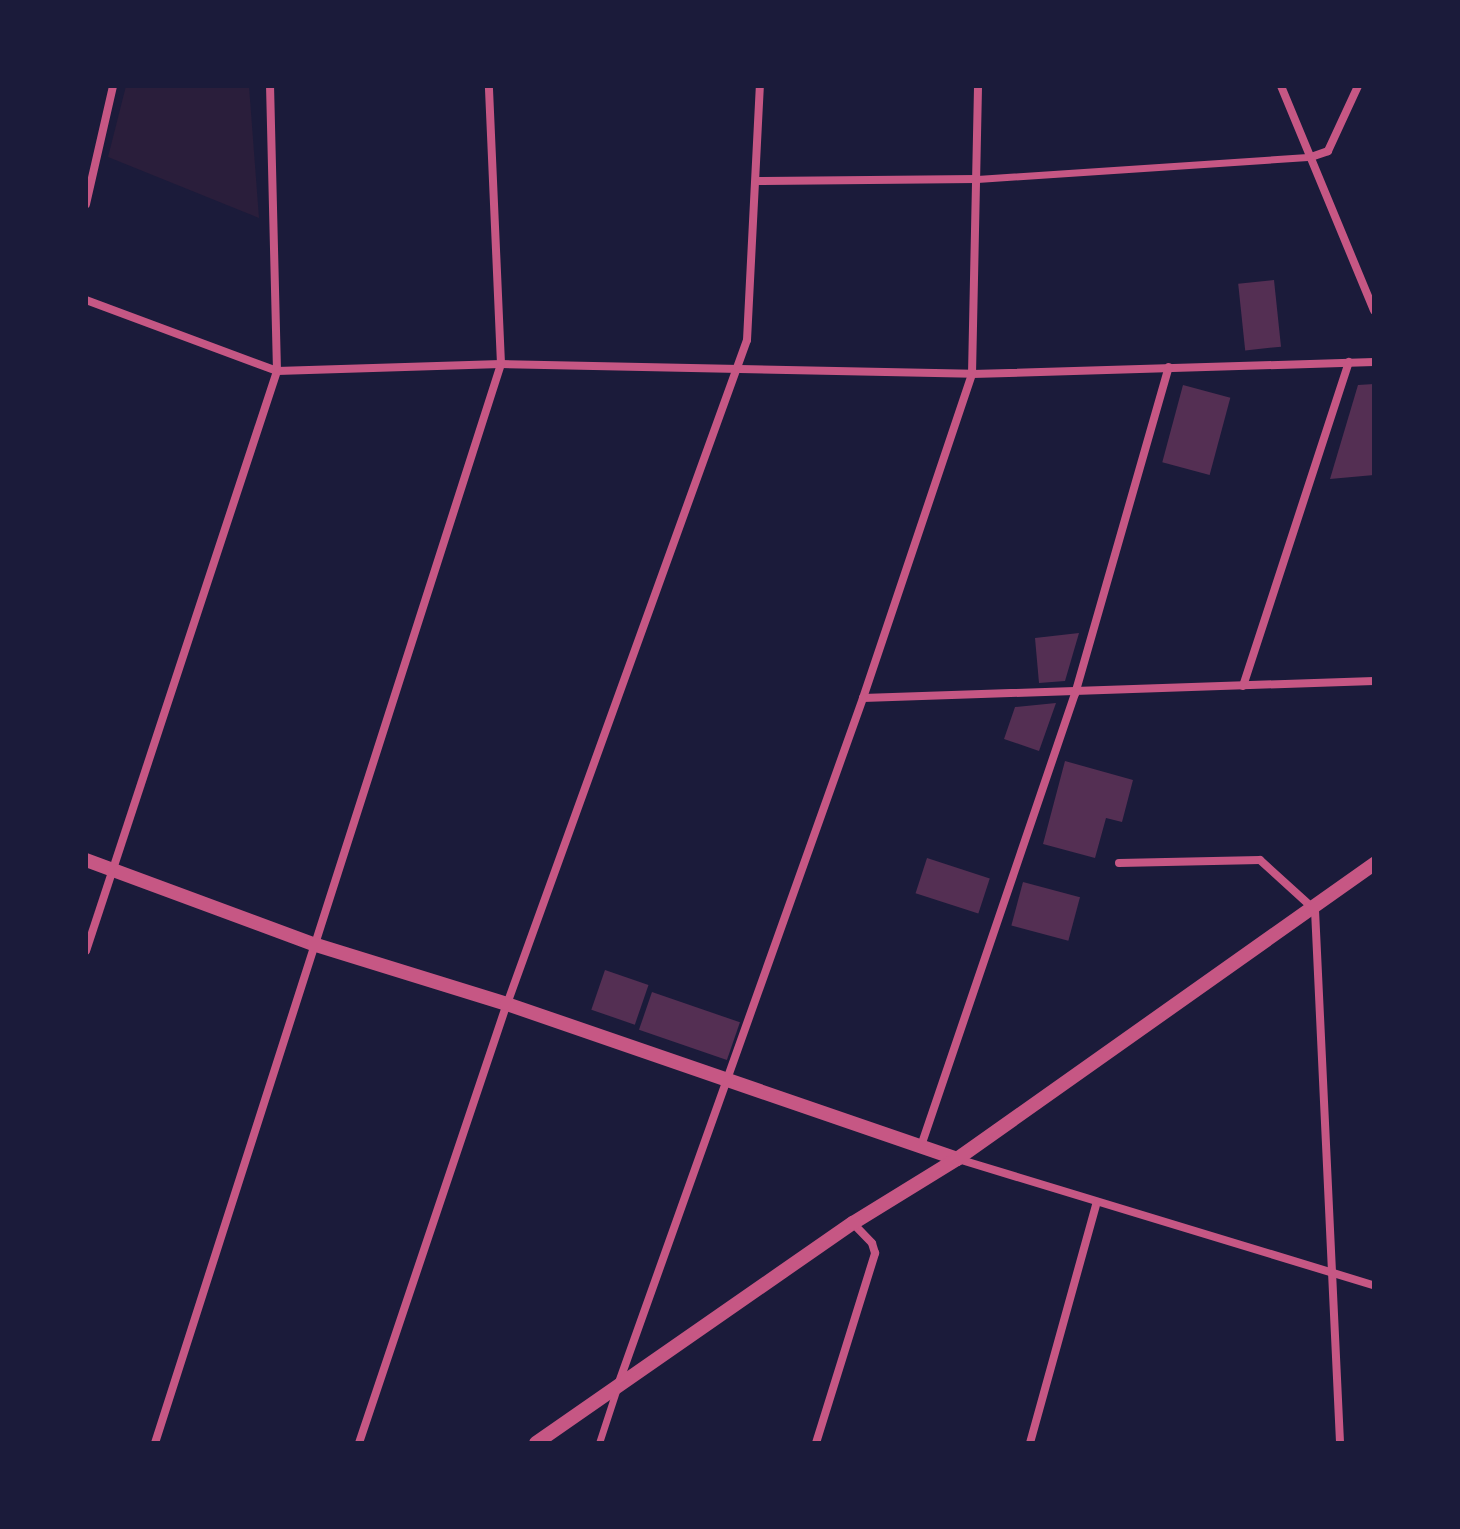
<!DOCTYPE html>
<style>
body{margin:0}
#map{position:relative;width:1460px;height:1529px;overflow:hidden;background:#1b1b3a;font-family:"Work Sans",sans-serif}
div>[style]{position:absolute}
.green>*{inset:0;background:#2a1e3b}
.building>*{inset:0;background:#542f53;transform-origin:0 0}
.pedestrian>*{height:7px;margin:-3.5px;padding:0 3.5px;transform-origin:3.5px;border-radius:3.5px;background:#c65784}
.minor>*{height:8px;margin:-4px;padding:0 4px;transform-origin:4px;border-radius:4px;background:#c65784}
.tertiary>*{height:14px;margin:-7px;padding:0 7px;transform-origin:7px;border-radius:7px;background:#c65784}
span{translate:-50% -50%;white-space:nowrap;text-align:center;line-height:1.15;-webkit-text-stroke:8px #1b1b3a;paint-order:stroke}
.frame{position:absolute;inset:0;border:88px solid #1b1b3a;pointer-events:none}
</style>
<div id="map">
<div class="green">
<i style="clip-path:polygon(126px 86px,249px 86px,259px 218px,108px 157px)"></i>
</div>
<div class="building">
<i style="left:1274px;top:280px;width:67px;height:36px;rotate:84deg"></i>
<i style="clip-path:polygon(1374px 384px,1374px 475px,1330px 479px,1358px 385px)"></i>
<i style="left:1183px;top:385px;width:49px;height:80px;rotate:15deg"></i>
<i style="clip-path:polygon(1079px 633px,1065px 681px,1039px 683px,1035px 638px)"></i>
<i style="clip-path:polygon(1056px 703px,1039px 751px,1004px 739px,1015px 707px)"></i>
<i style="clip-path:polygon(1065px 761px,1133px 780px,1122px 822px,1106px 818px,1095px 858px,1043px 844px)"></i>
<i style="left:927px;top:858px;width:66px;height:37px;rotate:18deg"></i>
<i style="left:1023px;top:882px;width:59px;height:45px;rotate:15deg"></i>
<i style="left:605px;top:970px;width:46px;height:42px;rotate:19deg"></i>
<i style="left:652px;top:992px;width:93px;height:40px;rotate:19deg"></i>
</div>
<div class="pedestrian">
<i style="left:977px;top:179px;width:335px;rotate:-3.8deg"></i>
<i style="left:599px;top:1443px;width:58px;rotate:-71.9deg"></i>
</div>
<div class="minor">
<i style="left:1281px;top:86px;width:243px;rotate:67.5deg"></i>
<i style="left:1311px;top:157px;width:18px;rotate:-19deg"></i>
<i style="left:1328px;top:151px;width:72px;rotate:-65.2deg"></i>
<i style="left:758px;top:181px;width:219px;rotate:-0.5deg"></i>
<i style="left:86px;top:204px;width:121px;rotate:-77.1deg"></i>
<i style="left:86px;top:300px;width:204px;rotate:20.4deg"></i>
<i style="left:277px;top:371px;width:224px;rotate:-1.8deg"></i>
<i style="left:501px;top:364px;width:471px;rotate:1.2deg"></i>
<i style="left:972px;top:374px;width:402px;rotate:-1.7deg"></i>
<i style="left:1243px;top:686px;width:341px;rotate:-71.9deg"></i>
<i style="left:863px;top:698px;width:511px;rotate:-1.91deg"></i>
<i style="left:1119px;top:863px;width:141px;rotate:-1.2deg"></i>
<i style="left:1260px;top:860px;width:74px;rotate:42.3deg"></i>
<i style="left:1315px;top:910px;width:534px;rotate:87.31deg"></i>
<i style="left:86px;top:951px;width:611px;rotate:-71.77deg"></i>
<i style="left:277px;top:371px;width:285px;rotate:-91.4deg"></i>
<i style="left:921px;top:1146px;width:478px;rotate:-71.2deg"></i>
<i style="left:1075px;top:694px;width:340px;rotate:-74deg"></i>
<i style="left:958px;top:1159px;width:435px;rotate:16.9deg"></i>
<i style="left:618px;top:1385px;width:729px;rotate:-70.37deg"></i>
<i style="left:863px;top:698px;width:342px;rotate:-71.4deg"></i>
<i style="left:972px;top:374px;width:288px;rotate:-88.8deg"></i>
<i style="left:155px;top:1443px;width:1133px;rotate:-72.22deg"></i>
<i style="left:501px;top:364px;width:278px;rotate:-92.5deg"></i>
<i style="left:359px;top:1443px;width:463px;rotate:-71.4deg"></i>
<i style="left:507px;top:1004px;width:706px;rotate:-70.13deg"></i>
<i style="left:747px;top:340px;width:254px;rotate:-87.1deg"></i>
<i style="left:816px;top:1443px;width:199px;rotate:-72.7deg"></i>
<i style="left:875px;top:1253px;width:10px;rotate:-107deg"></i>
<i style="left:872px;top:1243px;width:28px;rotate:-134deg"></i>
<i style="left:1030px;top:1443px;width:250px;rotate:-74.5deg"></i>
</div>
<div class="tertiary">
<i style="left:86px;top:860px;width:242px;rotate:20.3deg"></i>
<i style="left:313px;top:944px;width:203px;rotate:17.2deg"></i>
<i style="left:507px;top:1004px;width:476px;rotate:19deg"></i>
<i style="left:536px;top:1443px;width:386px;rotate:-34.8deg"></i>
<i style="left:853px;top:1223px;width:122px;rotate:-31.6deg"></i>
<i style="left:957px;top:1159px;width:511px;rotate:-35.28deg"></i>
</div>
<div class="frame"></div>
</div>
